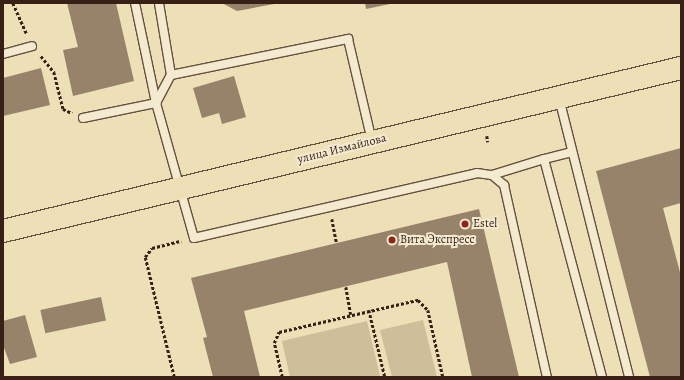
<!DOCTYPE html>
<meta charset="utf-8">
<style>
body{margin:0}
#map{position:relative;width:684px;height:380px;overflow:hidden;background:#eddfb6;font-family:Alegreya,serif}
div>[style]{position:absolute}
.green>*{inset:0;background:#cebf9b}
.building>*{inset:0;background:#96836a;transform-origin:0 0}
.path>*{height:2.5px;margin-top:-1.25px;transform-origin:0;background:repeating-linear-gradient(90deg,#382017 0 3px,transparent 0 5px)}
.roads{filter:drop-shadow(1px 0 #65503f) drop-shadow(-1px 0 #65503f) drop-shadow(0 1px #65503f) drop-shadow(0 -1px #65503f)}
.lane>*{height:8px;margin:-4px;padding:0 4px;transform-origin:4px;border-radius:4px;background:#f3ead0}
.primary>*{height:22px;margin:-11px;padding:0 11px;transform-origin:11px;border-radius:11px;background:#eddfb6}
.dots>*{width:11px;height:11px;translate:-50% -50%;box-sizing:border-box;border:2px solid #f3ead0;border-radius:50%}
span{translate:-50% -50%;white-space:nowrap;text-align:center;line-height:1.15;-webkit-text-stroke:4px #f3ead0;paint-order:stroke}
.street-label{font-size:12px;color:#382017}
.poi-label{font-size:12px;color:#382017}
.left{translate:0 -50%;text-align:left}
.frame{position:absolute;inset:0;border:4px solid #382017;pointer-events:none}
</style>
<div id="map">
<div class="green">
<i style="clip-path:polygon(423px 320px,437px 377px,392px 377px,380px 330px)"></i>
<i style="clip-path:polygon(367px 321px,380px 376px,290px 377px,282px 341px)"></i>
</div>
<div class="building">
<i style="clip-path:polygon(67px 3px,116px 3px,134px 81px,73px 96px,63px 50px,78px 47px)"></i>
<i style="clip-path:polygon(222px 3px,274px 3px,274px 4px,237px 11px)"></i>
<i style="clip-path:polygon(365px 3px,390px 3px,390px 4px,366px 9px)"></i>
<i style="clip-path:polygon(41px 68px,50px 105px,3px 116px,3px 78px)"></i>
<i style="clip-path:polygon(234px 76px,246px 117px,222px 124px,219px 113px,202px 118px,193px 88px)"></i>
<i style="clip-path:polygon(681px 148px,681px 203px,663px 208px,681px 276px,681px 377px,650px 377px,596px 171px)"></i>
<i style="clip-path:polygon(479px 209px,519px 377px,472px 377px,447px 262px,244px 311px,260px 377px,213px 377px,203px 338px,207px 337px,191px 278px)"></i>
<i style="left:101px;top:297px;width:24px;height:62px;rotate:78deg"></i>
<i style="clip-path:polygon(25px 315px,37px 357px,10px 364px,3px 345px,3px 321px)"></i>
</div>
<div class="path">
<i style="left:13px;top:3px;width:34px;rotate:66deg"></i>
<i style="left:41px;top:56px;width:21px;rotate:51deg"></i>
<i style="left:54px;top:72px;width:38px;rotate:76deg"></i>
<i style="left:63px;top:109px;width:10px;rotate:24deg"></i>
<i style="left:487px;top:136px;width:6px;rotate:81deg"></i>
<i style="left:332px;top:219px;width:25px;rotate:79deg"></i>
<i style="left:346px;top:287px;width:28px;rotate:80deg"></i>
<i style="left:369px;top:310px;width:69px;rotate:76.6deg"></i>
<i style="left:174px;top:377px;width:123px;rotate:-103.6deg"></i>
<i style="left:145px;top:257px;width:11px;rotate:-52deg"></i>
<i style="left:152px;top:248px;width:30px;rotate:-14deg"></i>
<i style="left:282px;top:377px;width:35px;rotate:-103deg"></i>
<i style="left:274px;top:343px;width:12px;rotate:-66deg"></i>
<i style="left:279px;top:332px;width:143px;rotate:-13deg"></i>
<i style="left:418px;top:300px;width:14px;rotate:45deg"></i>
<i style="left:428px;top:310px;width:69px;rotate:77.4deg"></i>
</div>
<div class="roads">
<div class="lane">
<i style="left:135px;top:3px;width:102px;rotate:78.1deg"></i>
<i style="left:156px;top:103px;width:140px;rotate:74.3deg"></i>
<i style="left:194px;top:238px;width:290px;rotate:-12.9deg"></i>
<i style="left:477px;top:173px;width:15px;rotate:8deg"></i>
<i style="left:492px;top:175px;width:16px;rotate:40deg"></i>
<i style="left:504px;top:185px;width:197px;rotate:77.4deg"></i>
<i style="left:3px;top:54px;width:30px;rotate:-15deg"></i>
<i style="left:171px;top:75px;width:181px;rotate:-11.5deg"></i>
<i style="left:348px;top:39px;width:105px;rotate:76.8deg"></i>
<i style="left:559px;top:98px;width:288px;rotate:75.9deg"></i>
<i style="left:83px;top:118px;width:75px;rotate:-11.6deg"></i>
<i style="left:156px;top:103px;width:32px;rotate:-62deg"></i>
<i style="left:171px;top:75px;width:73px;rotate:-99.5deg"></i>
<i style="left:572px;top:152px;width:29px;rotate:166deg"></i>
<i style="left:544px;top:159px;width:226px;rotate:75.1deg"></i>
<i style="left:492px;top:175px;width:54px;rotate:-17.1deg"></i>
</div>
<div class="primary">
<i style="left:3px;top:231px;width:697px;rotate:-13.52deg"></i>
</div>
</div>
<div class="dots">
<i style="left:465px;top:224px;background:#8f2418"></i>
<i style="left:392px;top:240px;background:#8f2418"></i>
</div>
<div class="street-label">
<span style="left:342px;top:149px;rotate:-14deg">улица Измайлова</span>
</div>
<div class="poi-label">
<span class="left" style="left:473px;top:224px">Estel</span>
<span class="left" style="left:400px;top:240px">Вита Экспресс</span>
</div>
<div class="frame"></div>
</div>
